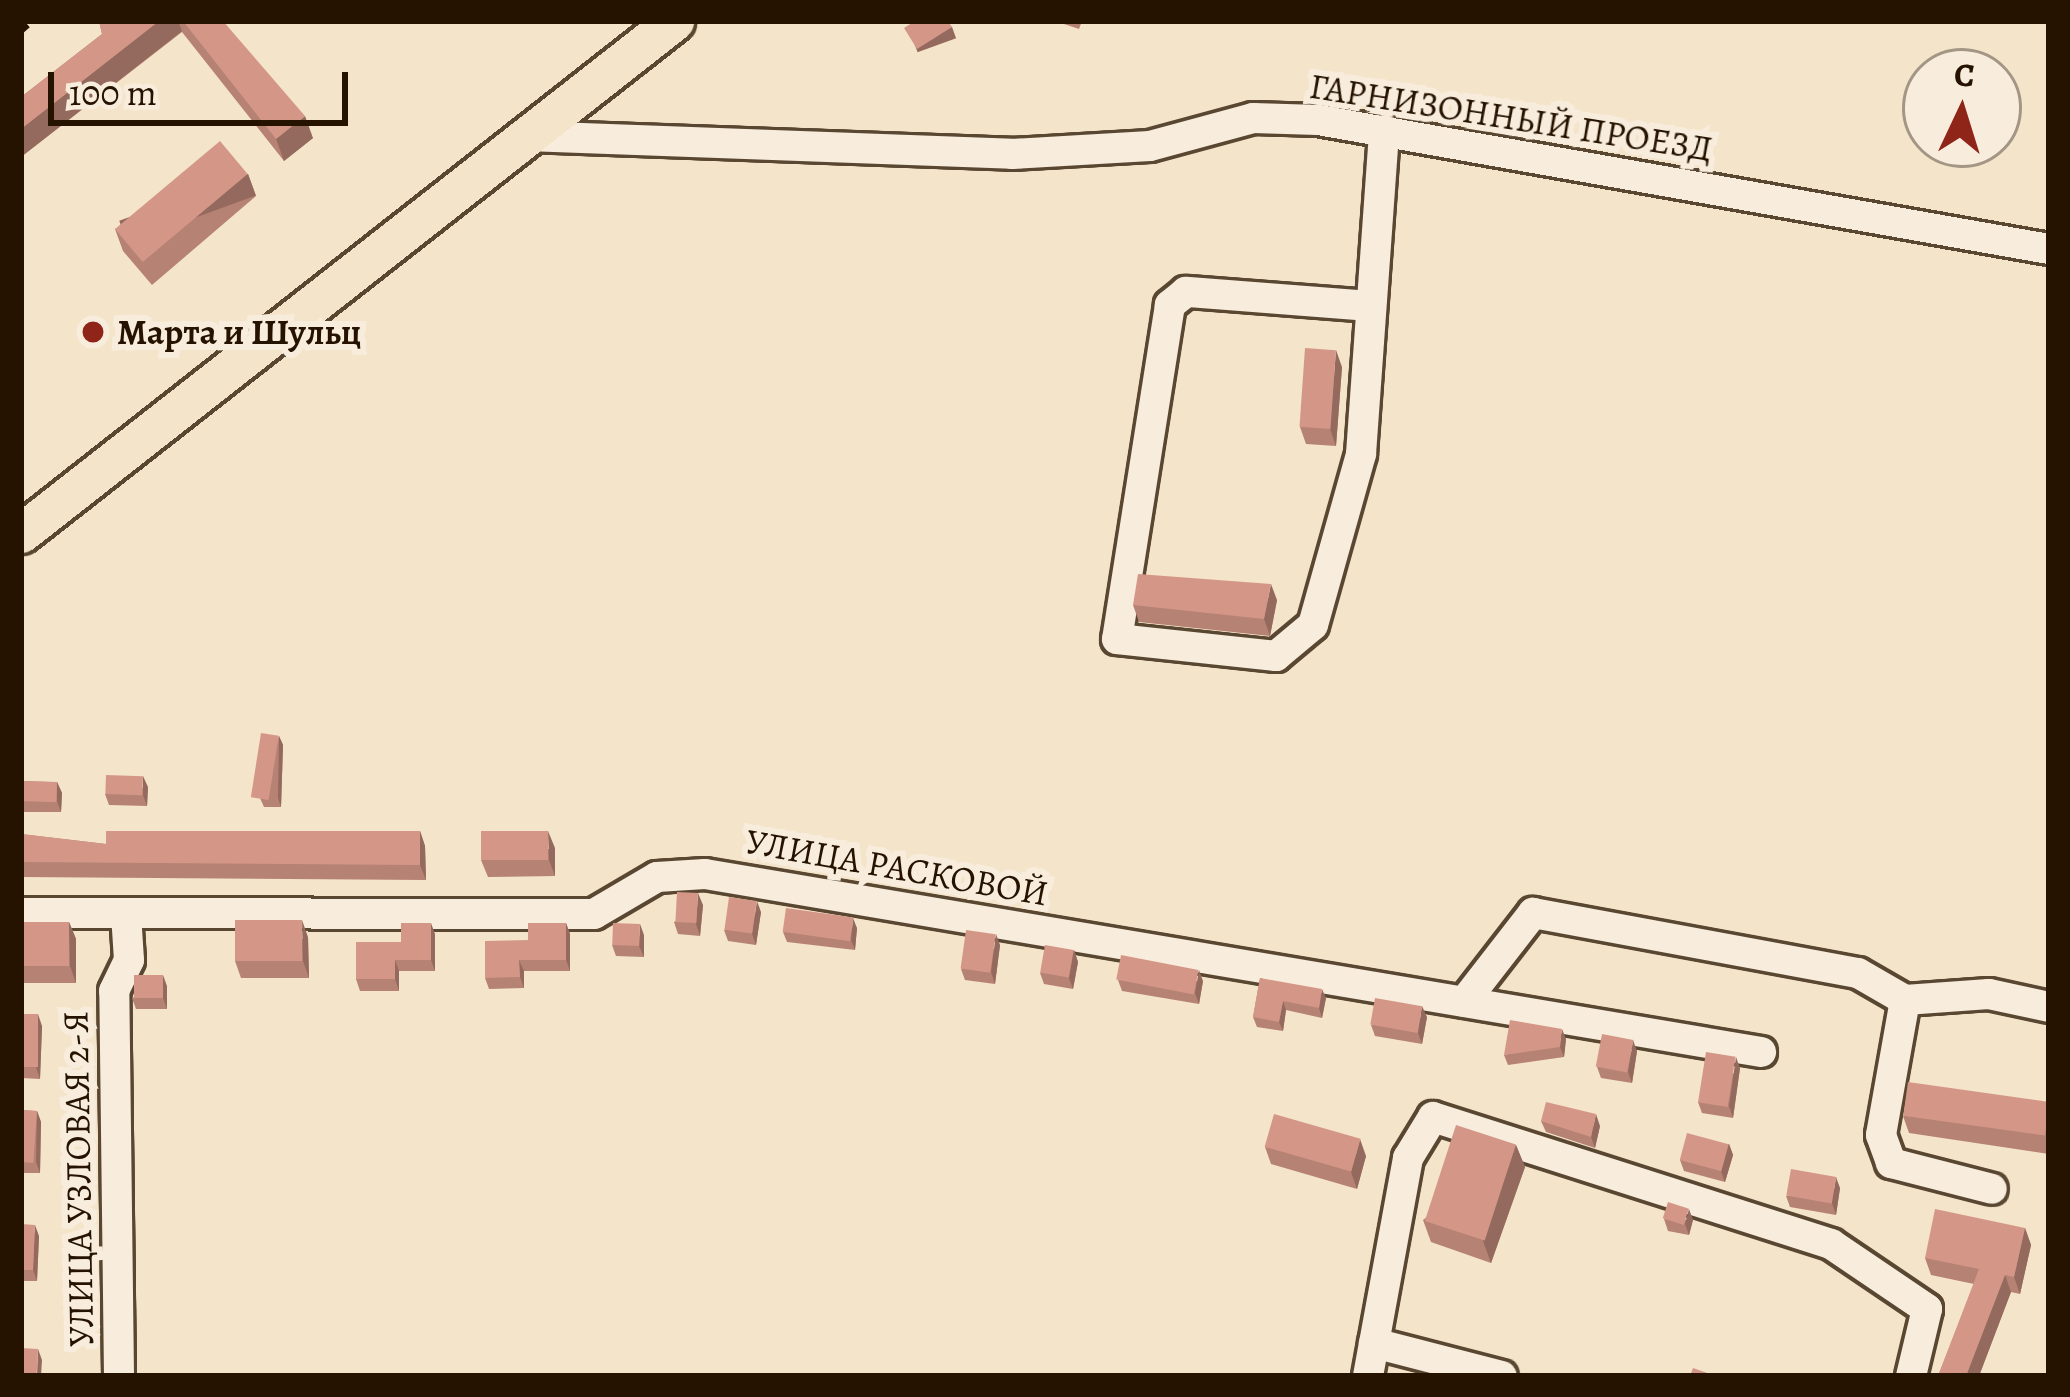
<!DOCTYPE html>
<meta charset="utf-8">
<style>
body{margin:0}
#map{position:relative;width:2070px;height:1397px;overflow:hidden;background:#f4e4ca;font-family:Alegreya,serif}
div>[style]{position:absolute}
.roads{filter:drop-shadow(3px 0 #594732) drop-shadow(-3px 0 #594732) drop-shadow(0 3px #594732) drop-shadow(0 -3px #594732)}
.minor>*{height:30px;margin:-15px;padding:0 15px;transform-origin:15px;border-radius:15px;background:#f8eddd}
.major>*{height:39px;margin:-19.5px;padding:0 19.5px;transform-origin:19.5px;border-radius:19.5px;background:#f4e4ca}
.rail>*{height:6px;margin-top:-3px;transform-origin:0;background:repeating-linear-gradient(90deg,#251300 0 21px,transparent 0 42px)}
.wall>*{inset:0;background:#b68274}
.shaded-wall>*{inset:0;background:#946a5e;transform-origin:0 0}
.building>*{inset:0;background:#d49787;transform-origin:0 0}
.dots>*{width:33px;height:33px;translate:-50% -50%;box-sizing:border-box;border:6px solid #f8eddd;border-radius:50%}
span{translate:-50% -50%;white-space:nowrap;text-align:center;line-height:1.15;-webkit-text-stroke:12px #f8eddd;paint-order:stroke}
.street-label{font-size:36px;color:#251300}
.poi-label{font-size:36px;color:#251300;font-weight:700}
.left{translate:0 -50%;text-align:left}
.frame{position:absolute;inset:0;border:24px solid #251300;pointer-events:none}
.north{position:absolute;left:1902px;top:48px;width:120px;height:120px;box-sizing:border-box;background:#f8eddd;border:3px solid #a49685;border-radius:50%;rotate:4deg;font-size:33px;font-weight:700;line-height:48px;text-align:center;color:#251300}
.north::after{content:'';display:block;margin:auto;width:42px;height:54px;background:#8f2418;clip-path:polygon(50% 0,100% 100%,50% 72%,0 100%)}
.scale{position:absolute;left:48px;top:72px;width:300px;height:54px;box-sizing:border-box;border:6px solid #251300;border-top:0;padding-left:15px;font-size:36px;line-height:42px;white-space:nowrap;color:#251300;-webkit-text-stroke:9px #f8eddd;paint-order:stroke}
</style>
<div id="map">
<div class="roads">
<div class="minor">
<i style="left:527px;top:136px;width:485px;rotate:2.1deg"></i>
<i style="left:1012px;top:154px;width:138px;rotate:-3.3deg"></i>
<i style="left:1150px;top:146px;width:107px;rotate:-15.2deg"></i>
<i style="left:1253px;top:118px;width:65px;rotate:1.8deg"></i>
<i style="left:1318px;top:120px;width:742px;rotate:10.01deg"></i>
<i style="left:1370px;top:306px;width:185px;rotate:-175.6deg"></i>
<i style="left:1186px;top:292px;width:21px;rotate:141deg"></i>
<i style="left:1170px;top:305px;width:338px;rotate:99deg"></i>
<i style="left:1117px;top:639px;width:160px;rotate:6.1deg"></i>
<i style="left:1276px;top:656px;width:48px;rotate:-40deg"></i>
<i style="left:1313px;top:625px;width:178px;rotate:-74.3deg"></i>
<i style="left:1361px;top:454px;width:325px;rotate:-85.9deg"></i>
<i style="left:21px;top:913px;width:573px;rotate:0.1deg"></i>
<i style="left:594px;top:914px;width:73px;rotate:-30.4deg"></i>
<i style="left:657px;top:877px;width:48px;rotate:-3.6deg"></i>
<i style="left:705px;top:874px;width:1071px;rotate:9.57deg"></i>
<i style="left:1905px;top:1000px;width:137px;rotate:100.1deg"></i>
<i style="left:1881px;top:1135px;width:30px;rotate:70deg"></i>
<i style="left:1891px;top:1163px;width:104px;rotate:14.4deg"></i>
<i style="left:1464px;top:1002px;width:113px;rotate:-52.2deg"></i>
<i style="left:1533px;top:913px;width:330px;rotate:10.5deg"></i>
<i style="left:1858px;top:973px;width:54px;rotate:29.9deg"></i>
<i style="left:1905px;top:1000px;width:84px;rotate:-4.1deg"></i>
<i style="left:1989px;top:994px;width:61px;rotate:12.2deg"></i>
<i style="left:1374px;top:1343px;width:132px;rotate:14.5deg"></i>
<i style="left:119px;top:1376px;width:385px;rotate:-90.7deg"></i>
<i style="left:114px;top:991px;width:34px;rotate:-64deg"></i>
<i style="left:129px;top:960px;width:47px;rotate:-93.7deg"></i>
<i style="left:1368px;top:1376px;width:222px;rotate:-79.6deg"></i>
<i style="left:1408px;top:1158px;width:48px;rotate:-58.6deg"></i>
<i style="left:1433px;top:1117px;width:418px;rotate:17.7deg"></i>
<i style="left:1831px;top:1244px;width:116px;rotate:34.1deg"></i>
<i style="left:1927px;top:1309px;width:69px;rotate:103.4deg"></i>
</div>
<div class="major">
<i style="left:21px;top:533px;width:830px;rotate:-38.1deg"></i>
</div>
</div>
<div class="rail">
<i style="left:21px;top:31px;width:9px;rotate:-41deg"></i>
</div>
<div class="wall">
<i style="clip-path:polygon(99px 21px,223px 21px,313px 138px,284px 161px,182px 32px,21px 157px,21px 97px,102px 34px)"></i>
<i style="clip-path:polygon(1060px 21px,1082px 21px,1079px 29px,1061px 23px)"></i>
<i style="clip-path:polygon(248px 174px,256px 196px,152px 285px,123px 251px,115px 229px)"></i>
<i style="clip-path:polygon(1342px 367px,1336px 446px,1306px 444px,1300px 427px)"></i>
<i style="clip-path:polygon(1277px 600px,1270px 636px,1139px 622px,1133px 605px)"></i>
<i style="clip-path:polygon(279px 736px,283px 745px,281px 807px,264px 807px,260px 798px)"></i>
<i style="clip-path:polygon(21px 781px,57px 782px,62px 793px,61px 812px,21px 812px)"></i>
<i style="clip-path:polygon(148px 787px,147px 806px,109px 805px,105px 794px)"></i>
<i style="clip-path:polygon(420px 831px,425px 846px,426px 880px,21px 877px,21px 834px,106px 844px)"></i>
<i style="clip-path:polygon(555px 848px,555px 876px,488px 877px,481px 860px)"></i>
<i style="clip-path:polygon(703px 905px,700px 936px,678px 934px,674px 922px)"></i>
<i style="clip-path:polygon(761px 912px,756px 945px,728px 941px,724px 930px)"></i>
<i style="clip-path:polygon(21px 922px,69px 922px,76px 939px,76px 983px,21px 983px)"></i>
<i style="clip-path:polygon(566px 923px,570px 934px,570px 971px,524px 971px,524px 988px,489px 989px,485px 978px,528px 940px)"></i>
<i style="clip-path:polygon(857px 928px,855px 950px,787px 942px,783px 932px)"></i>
<i style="clip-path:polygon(435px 934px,435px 971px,399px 971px,399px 991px,360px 991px,356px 979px,401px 942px)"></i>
<i style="clip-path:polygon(644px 935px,644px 957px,616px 956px,612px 945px)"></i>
<i style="clip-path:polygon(308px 937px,309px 978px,241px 978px,235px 961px)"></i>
<i style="clip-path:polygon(1000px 945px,995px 984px,965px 980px,961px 969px)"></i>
<i style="clip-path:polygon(1074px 950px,1078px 962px,1073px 989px,1044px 984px,1040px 973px)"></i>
<i style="clip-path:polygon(1260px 978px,1326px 998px,1322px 1018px,1286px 1010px,1283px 1031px,1257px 1027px,1253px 1017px)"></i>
<i style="clip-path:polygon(1118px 980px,1203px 981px,1199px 1004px,1122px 991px)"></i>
<i style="clip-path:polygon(167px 986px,167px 1009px,136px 1009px,132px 998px)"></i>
<i style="clip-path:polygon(21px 1014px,42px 1026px,40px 1079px,21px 1078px)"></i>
<i style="clip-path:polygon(1427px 1017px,1422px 1044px,1375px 1036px,1371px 1025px)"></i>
<i style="clip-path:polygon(1566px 1039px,1564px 1057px,1508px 1065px,1504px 1055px)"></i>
<i style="clip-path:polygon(1637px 1051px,1632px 1083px,1601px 1078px,1597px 1067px)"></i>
<i style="clip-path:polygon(1740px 1068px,1733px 1118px,1702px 1113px,1698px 1102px)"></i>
<i style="clip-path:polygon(2049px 1103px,2049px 1154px,1909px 1133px,1903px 1116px)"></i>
<i style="clip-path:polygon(21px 1110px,37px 1111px,41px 1122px,40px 1173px,21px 1173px)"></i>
<i style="clip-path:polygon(1541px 1121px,1600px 1126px,1595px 1148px,1546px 1132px)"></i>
<i style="clip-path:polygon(1729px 1144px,1733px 1155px,1725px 1182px,1684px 1171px,1680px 1160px)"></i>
<i style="clip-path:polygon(1516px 1145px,1525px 1167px,1491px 1263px,1431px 1242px,1423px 1220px)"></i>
<i style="clip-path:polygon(1265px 1147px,1366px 1156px,1357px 1189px,1271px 1164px)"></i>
<i style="clip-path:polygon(1840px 1188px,1836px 1215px,1790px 1207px,1786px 1196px)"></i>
<i style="clip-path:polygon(1664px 1219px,1693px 1220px,1689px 1235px,1668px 1231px)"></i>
<i style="clip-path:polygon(21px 1224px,39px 1236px,37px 1281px,21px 1281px)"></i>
<i style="clip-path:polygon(2025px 1228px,2031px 1245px,2020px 1294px,2011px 1292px,1979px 1376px,1938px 1376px,1974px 1284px,1931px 1275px,1925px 1258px)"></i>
</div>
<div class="shaded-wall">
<i style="clip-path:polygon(159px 21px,178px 21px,182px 31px,21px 157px,21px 129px)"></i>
<i style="left:952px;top:27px;width:12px;height:41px;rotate:70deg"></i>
<i style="clip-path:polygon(305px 116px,313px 138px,284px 161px,276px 139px)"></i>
<i style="left:248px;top:174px;width:23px;height:137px;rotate:70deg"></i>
<i style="clip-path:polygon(1336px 350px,1342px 367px,1336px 446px,1330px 429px)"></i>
<i style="clip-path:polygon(1271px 584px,1277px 600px,1270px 636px,1264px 619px)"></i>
<i style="clip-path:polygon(279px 736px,283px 745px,281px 807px,278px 798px)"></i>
<i style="clip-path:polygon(143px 776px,148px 787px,147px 806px,143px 795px)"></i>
<i style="clip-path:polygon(57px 782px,62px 793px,61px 812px,57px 801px)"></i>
<i style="clip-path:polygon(420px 831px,425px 846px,426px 880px,420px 865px)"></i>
<i style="clip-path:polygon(548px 831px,555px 848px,555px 876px,549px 860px)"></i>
<i style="clip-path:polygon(698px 893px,703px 905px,700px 936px,696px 924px)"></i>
<i style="clip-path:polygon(757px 901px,761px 912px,756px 945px,752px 934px)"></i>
<i style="clip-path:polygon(853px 918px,857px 928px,855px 950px,851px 940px)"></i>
<i style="clip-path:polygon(302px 920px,308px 937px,309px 978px,303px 961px)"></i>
<i style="clip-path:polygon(69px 922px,76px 939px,76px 983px,70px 966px)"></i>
<i style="clip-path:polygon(431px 923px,435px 934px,435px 971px,431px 960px)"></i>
<i style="clip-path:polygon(566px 923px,570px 934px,570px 971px,566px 960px)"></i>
<i style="clip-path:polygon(640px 924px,644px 935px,644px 957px,639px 946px)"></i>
<i style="clip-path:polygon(996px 934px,1000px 945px,995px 984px,991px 972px)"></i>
<i style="clip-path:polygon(1074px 950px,1078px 962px,1073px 989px,1069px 978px)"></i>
<i style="clip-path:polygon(395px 960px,399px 971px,399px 991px,395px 979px)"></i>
<i style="clip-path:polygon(519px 960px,524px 971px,524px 988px,520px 977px)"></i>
<i style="clip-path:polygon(1199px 970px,1203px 981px,1199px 1004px,1195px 993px)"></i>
<i style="clip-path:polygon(163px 975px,167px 986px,167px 1009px,163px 998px)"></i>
<i style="clip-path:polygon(1322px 989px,1326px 998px,1322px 1018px,1319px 1008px)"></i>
<i style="clip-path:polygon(1283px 1001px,1286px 1010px,1283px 1031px,1279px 1022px)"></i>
<i style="clip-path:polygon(1422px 1006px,1427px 1017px,1422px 1044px,1418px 1033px)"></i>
<i style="clip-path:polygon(38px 1014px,42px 1026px,40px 1079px,36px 1067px)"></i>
<i style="clip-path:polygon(1562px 1029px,1566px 1039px,1564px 1057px,1560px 1047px)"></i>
<i style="clip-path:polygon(1633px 1040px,1637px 1051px,1632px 1083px,1628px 1072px)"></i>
<i style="clip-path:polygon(1736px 1057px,1740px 1068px,1733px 1118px,1729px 1106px)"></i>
<i style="clip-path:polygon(37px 1111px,41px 1122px,40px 1173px,36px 1162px)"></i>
<i style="clip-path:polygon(1596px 1114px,1600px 1126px,1595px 1148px,1591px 1137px)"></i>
<i style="clip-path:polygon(1360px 1139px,1366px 1156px,1357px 1189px,1351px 1172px)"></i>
<i style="clip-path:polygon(1729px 1144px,1733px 1155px,1725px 1182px,1721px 1171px)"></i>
<i style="clip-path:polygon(1516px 1145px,1525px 1167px,1491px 1263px,1483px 1241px)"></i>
<i style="clip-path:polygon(1836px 1177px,1840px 1188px,1836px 1215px,1832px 1203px)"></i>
<i style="clip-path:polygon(1689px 1209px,1693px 1220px,1689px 1235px,1685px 1224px)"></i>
<i style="clip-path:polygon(35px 1225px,39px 1236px,37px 1281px,33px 1270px)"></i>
<i style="clip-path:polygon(2025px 1228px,2031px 1245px,2020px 1294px,2014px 1277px)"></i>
<i style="clip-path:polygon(2005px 1275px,2011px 1292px,1979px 1376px,1966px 1376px)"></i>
<i style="clip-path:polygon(38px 1349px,42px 1360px,41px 1376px,37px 1376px)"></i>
</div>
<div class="building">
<i style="clip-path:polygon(99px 21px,159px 21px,21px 129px,21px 97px,102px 34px)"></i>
<i style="clip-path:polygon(183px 21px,223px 21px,305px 116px,276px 139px)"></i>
<i style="clip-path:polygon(915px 21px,948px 21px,952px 27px,917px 49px,904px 28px)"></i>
<i style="left:220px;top:141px;width:43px;height:137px;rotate:50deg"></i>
<i style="left:1305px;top:348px;width:31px;height:79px;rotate:4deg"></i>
<i style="clip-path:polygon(1138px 574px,1271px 584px,1264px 619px,1133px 605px)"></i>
<i style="left:261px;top:733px;width:18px;height:65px;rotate:9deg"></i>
<i style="left:106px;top:775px;width:37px;height:19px;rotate:2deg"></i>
<i style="left:21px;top:781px;width:36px;height:20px;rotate:2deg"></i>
<i style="clip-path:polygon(106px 831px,420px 831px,420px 865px,21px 862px,21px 834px,106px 844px)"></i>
<i style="left:481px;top:831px;width:67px;height:29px"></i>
<i style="left:677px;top:892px;width:21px;height:30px;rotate:3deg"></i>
<i style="left:729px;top:897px;width:28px;height:33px;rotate:8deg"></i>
<i style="left:786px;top:908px;width:68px;height:24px;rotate:8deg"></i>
<i style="left:235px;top:920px;width:67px;height:41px"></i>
<i style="left:21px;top:922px;width:48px;height:44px"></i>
<i style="clip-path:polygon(401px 923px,431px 923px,431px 960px,395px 960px,395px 979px,356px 979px,356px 942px,401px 942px)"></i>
<i style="clip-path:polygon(528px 923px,566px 923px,566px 960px,519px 960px,520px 977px,485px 978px,485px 941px,528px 940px)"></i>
<i style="left:613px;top:923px;width:27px;height:22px;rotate:2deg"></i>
<i style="left:966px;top:930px;width:30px;height:39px;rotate:8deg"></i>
<i style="left:1045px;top:945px;width:29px;height:28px;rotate:10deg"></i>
<i style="left:1121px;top:955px;width:79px;height:25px;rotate:11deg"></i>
<i style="left:134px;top:975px;width:29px;height:23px"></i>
<i style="clip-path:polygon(1260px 978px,1322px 989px,1319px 1008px,1283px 1001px,1279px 1022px,1253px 1017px)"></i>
<i style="left:1375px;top:998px;width:48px;height:27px;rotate:10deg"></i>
<i style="left:21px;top:1014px;width:17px;height:53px"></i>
<i style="clip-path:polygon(1510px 1020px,1562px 1029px,1560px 1047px,1504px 1055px)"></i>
<i style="left:1602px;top:1034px;width:32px;height:33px;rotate:11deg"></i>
<i style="left:1706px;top:1052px;width:30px;height:51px;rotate:9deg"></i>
<i style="left:1908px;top:1082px;width:143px;height:34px;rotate:8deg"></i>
<i style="clip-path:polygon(1546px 1102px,1596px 1114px,1591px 1137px,1541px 1121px)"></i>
<i style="left:21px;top:1110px;width:16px;height:52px;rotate:4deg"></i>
<i style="left:1274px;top:1114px;width:90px;height:34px;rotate:16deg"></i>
<i style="left:1456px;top:1125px;width:63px;height:101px;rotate:18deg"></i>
<i style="left:1687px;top:1133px;width:43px;height:28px;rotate:15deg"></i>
<i style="left:1791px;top:1169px;width:46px;height:27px;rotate:10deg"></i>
<i style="left:1668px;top:1202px;width:22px;height:17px;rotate:18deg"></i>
<i style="clip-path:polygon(1935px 1209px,2025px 1228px,2014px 1277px,2005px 1275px,1966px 1376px,1938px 1376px,1979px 1269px,1925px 1258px)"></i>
<i style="clip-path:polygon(21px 1224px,35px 1225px,33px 1270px,21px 1270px)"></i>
<i style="left:21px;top:1348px;width:17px;height:28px;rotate:3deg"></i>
<i style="clip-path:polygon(1693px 1368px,1716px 1376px,1690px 1376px)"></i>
</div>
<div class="dots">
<i style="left:93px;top:332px;background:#8f2418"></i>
</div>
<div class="street-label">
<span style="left:1511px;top:117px;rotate:9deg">ГАРНИЗОННЫЙ ПРОЕЗД</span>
<span style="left:897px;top:867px;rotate:10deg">УЛИЦА РАСКОВОЙ</span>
<span style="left:78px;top:1179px;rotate:-91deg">УЛИЦА УЗЛОВАЯ 2-Я</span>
</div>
<div class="poi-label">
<span class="left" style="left:117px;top:332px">Марта и Шульц</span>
</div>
<div class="frame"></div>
<div class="north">С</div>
<div class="scale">100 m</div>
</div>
